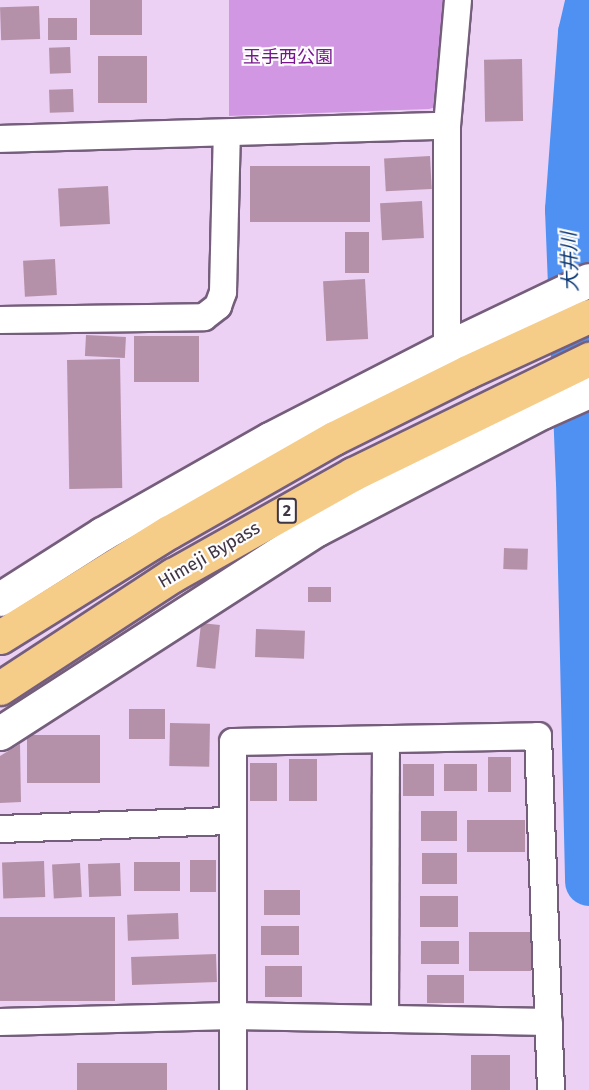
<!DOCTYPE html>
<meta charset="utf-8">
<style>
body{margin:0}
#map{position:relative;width:589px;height:1090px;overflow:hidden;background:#ecd1f4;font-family:"Fira Sans","Noto Sans JP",sans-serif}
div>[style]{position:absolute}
.green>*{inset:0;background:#d197e3}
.river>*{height:48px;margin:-24px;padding:0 24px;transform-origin:24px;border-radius:24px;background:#4e91f3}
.building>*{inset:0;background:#b591a9;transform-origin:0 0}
.roads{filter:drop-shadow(2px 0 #755e7c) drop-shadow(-2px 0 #755e7c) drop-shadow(0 2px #755e7c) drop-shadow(0 -2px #755e7c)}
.street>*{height:26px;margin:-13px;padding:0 13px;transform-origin:13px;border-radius:13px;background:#fff}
.secondary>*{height:33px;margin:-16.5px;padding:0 16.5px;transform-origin:16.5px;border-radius:16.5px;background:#fff}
.highway>*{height:33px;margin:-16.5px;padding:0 16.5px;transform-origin:16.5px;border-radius:16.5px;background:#f6cc89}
span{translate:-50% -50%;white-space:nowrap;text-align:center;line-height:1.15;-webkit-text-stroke:4.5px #fdfdfd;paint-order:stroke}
.shield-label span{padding:2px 4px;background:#fdfdfd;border:2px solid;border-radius:4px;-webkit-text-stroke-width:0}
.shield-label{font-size:16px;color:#403543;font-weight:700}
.park-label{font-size:18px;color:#781490}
.street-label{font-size:18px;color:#403543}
.water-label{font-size:20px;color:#0c3875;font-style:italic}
</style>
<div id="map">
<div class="green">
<i style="clip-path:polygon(229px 0,447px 0,436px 107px,429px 109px,229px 116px)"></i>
</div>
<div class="river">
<i style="left:589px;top:3px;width:31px;rotate:103deg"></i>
<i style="left:582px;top:33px;width:177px;rotate:94.2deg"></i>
<i style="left:569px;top:210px;width:271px;rotate:87.7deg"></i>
<i style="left:580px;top:481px;width:401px;rotate:88.7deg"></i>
</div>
<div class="building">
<i style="left:90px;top:0;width:52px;height:35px"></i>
<i style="left:39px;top:6px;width:33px;height:39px;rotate:88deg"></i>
<i style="left:48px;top:18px;width:29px;height:22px"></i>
<i style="left:70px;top:47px;width:26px;height:21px;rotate:88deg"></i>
<i style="left:98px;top:56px;width:49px;height:47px"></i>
<i style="left:522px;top:59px;width:62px;height:38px;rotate:89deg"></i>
<i style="left:73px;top:89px;width:23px;height:24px;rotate:88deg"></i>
<i style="left:430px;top:156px;width:33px;height:46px;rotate:87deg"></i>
<i style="left:250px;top:166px;width:120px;height:56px"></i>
<i style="left:108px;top:186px;width:38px;height:50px;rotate:87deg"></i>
<i style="left:422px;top:201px;width:37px;height:42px;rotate:87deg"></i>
<i style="left:345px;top:232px;width:24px;height:41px"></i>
<i style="left:55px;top:259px;width:36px;height:32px;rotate:87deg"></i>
<i style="left:365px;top:279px;width:60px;height:42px;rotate:87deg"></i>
<i style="left:86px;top:335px;width:40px;height:21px;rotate:3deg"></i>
<i style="left:134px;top:336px;width:65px;height:46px"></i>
<i style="left:120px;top:359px;width:129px;height:53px;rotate:89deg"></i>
<i style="left:504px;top:548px;width:24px;height:21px;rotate:2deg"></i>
<i style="left:308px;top:587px;width:23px;height:15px"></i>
<i style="left:201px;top:623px;width:19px;height:44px;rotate:6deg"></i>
<i style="left:256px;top:629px;width:49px;height:28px;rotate:2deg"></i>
<i style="left:165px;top:709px;width:30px;height:36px;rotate:90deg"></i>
<i style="left:170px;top:723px;width:40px;height:43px;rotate:1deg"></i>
<i style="left:100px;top:735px;width:48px;height:73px;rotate:90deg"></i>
<i style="clip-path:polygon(20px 744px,21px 802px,0 803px,0 756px)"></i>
<i style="left:488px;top:757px;width:23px;height:35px"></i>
<i style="left:317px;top:759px;width:42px;height:28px;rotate:90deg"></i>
<i style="left:250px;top:763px;width:27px;height:38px"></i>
<i style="left:403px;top:764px;width:31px;height:32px"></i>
<i style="left:444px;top:764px;width:33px;height:27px"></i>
<i style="left:421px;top:811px;width:36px;height:30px"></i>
<i style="left:467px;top:820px;width:58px;height:32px"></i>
<i style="left:422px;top:853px;width:35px;height:31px"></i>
<i style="left:190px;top:860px;width:26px;height:32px"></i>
<i style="left:44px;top:861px;width:36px;height:42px;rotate:88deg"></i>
<i style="left:134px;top:862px;width:46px;height:29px"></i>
<i style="left:80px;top:863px;width:34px;height:28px;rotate:87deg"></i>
<i style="left:120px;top:863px;width:33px;height:32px;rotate:88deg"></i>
<i style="left:264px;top:890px;width:36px;height:25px"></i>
<i style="left:420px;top:896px;width:38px;height:31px"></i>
<i style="left:178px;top:913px;width:26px;height:51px;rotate:88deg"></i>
<i style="left:0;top:917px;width:115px;height:84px"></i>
<i style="left:299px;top:926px;width:29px;height:38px;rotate:90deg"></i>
<i style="left:531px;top:932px;width:39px;height:62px;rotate:90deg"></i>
<i style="left:421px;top:941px;width:38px;height:23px"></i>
<i style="left:216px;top:954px;width:28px;height:85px;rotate:88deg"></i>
<i style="left:302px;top:966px;width:31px;height:37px;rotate:90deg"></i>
<i style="left:427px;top:975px;width:37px;height:28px"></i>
<i style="left:510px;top:1055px;width:35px;height:39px;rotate:90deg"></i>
<i style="left:167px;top:1063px;width:27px;height:90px;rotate:90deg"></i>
</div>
<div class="roads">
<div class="street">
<i style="left:0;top:139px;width:447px;rotate:-1.7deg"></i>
<i style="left:0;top:320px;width:204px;rotate:-0.8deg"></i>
<i style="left:204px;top:317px;width:18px;rotate:-38deg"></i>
<i style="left:218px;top:306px;width:15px;rotate:-70deg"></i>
<i style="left:223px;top:292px;width:159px;rotate:-88.6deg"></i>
<i style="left:447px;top:348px;width:222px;rotate:-90deg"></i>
<i style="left:447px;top:126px;width:126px;rotate:-85deg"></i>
<i style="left:0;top:829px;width:233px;rotate:-2deg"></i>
<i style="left:385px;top:1019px;width:280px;rotate:-89.8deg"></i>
<i style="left:0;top:1022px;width:233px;rotate:-1.5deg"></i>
<i style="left:233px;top:1016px;width:316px;rotate:1.1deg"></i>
<i style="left:233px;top:1090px;width:348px;rotate:-90deg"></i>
<i style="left:233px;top:742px;width:305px;rotate:-1.1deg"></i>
<i style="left:538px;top:736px;width:354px;rotate:87.9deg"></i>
</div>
<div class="secondary">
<i style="left:0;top:599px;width:121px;rotate:-32.5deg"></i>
<i style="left:102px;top:534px;width:193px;rotate:-29.5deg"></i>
<i style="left:270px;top:439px;width:199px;rotate:-27.2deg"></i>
<i style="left:447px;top:348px;width:157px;rotate:-25.6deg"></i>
<i style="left:0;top:733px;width:377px;rotate:-32.8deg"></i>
<i style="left:317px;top:529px;width:254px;rotate:-27.5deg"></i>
<i style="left:542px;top:412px;width:51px;rotate:-24.1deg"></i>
</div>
<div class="highway">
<i style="left:0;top:637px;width:199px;rotate:-31.9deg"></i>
<i style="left:169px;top:532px;width:190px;rotate:-29.7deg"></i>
<i style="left:334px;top:438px;width:148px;rotate:-26.4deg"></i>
<i style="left:467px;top:372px;width:134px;rotate:-24.7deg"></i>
<i style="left:0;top:688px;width:207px;rotate:-33.2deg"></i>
<i style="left:173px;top:575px;width:206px;rotate:-29.3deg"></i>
<i style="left:353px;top:474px;width:263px;rotate:-26deg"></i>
</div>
</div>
<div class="shield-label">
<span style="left:287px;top:511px">2</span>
</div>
<div class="park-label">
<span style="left:288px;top:57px">玉手西公園</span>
</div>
<div class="street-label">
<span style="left:209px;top:555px;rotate:-30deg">Himeji Bypass</span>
</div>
<div class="water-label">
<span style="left:570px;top:262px;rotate:-92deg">大井川</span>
</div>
</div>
